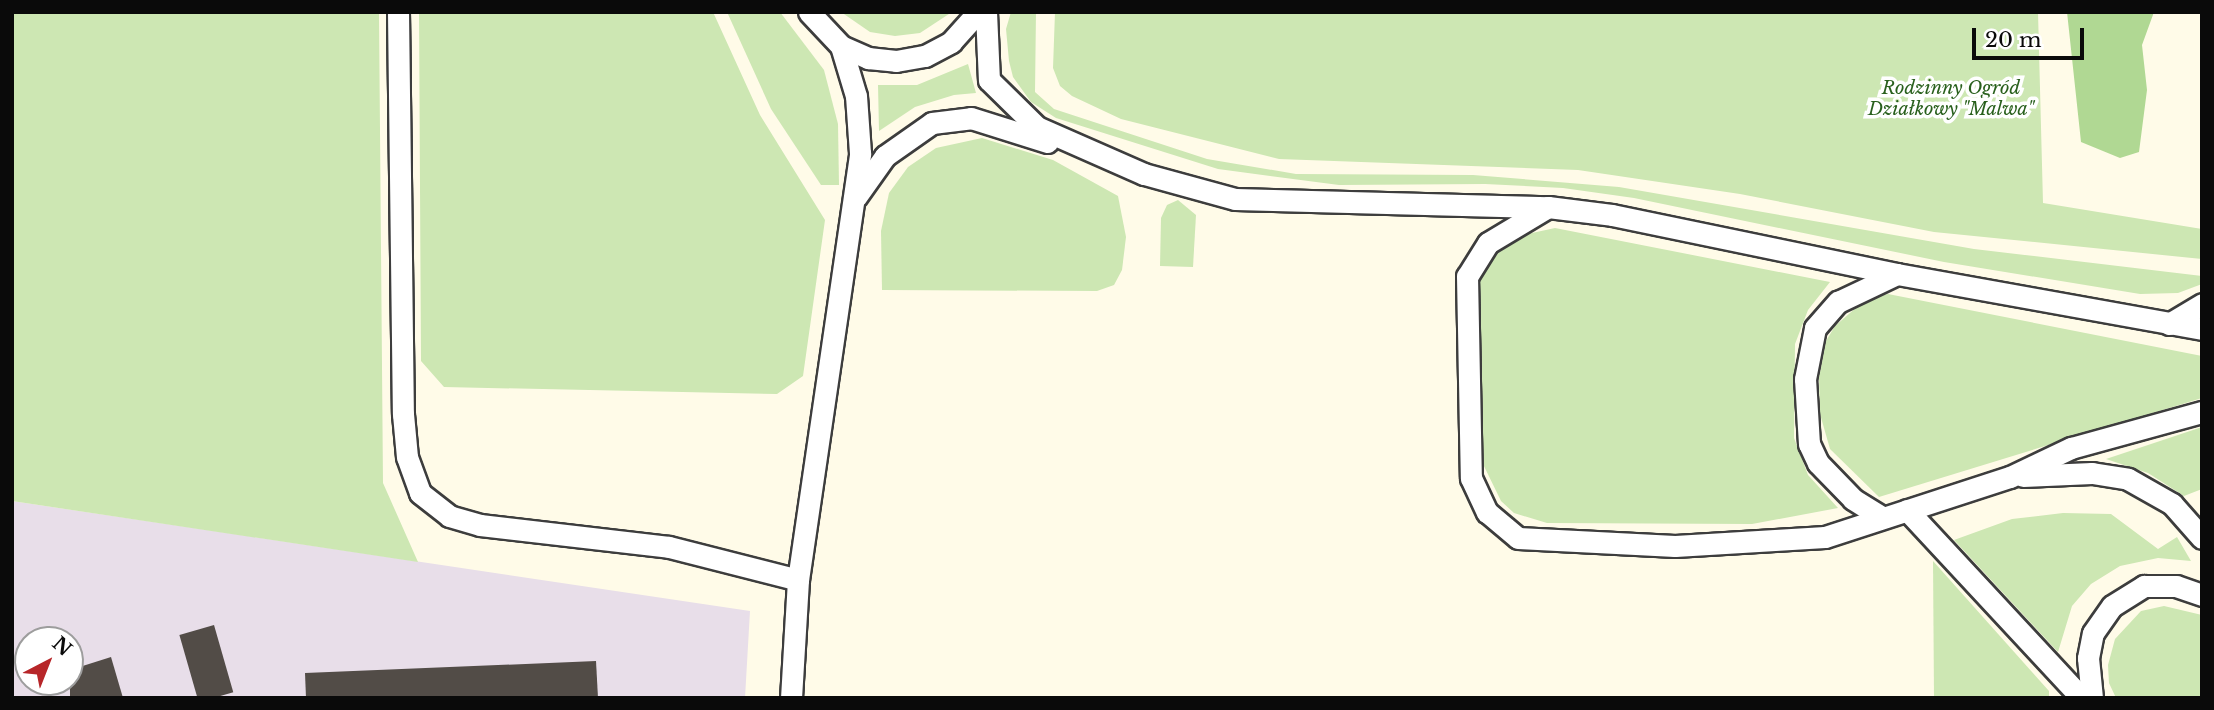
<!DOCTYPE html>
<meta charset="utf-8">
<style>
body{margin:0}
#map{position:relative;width:2214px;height:710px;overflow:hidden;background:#fffbe8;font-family:"Libre Baskerville",serif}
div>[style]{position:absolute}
.industrial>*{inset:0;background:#e8dee9}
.green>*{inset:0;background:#cde7b3}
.forest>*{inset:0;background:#b0d893}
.building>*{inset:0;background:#524c47;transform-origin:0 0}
.roads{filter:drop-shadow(2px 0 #3d3d3d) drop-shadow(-2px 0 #3d3d3d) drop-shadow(0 2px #3d3d3d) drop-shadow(0 -2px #3d3d3d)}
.service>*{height:21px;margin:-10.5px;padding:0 10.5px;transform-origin:10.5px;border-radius:10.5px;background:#fff}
span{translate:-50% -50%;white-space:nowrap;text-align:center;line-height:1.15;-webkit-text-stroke:7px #fff;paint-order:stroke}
.park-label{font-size:18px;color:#29601d;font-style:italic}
.frame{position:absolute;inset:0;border:14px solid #0a0a0a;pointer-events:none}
.north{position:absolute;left:14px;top:626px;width:70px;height:70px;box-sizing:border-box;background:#fff;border:2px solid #9d9d9d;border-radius:50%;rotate:42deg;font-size:19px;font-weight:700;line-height:28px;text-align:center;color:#0a0a0a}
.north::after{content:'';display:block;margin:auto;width:24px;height:32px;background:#b72629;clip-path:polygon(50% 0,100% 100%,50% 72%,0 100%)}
.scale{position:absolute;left:1972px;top:28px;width:112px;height:32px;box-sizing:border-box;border:4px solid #0a0a0a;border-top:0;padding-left:9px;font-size:21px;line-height:24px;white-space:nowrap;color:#0a0a0a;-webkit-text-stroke:5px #fff;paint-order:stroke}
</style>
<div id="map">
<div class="industrial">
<i style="clip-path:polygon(evenodd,12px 501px,750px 611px,745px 698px,12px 698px,12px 501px,28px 640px,70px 640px,70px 682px,28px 682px,28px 640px)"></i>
</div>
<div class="green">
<i style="clip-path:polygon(12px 12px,379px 12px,383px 483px,418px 562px,12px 501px)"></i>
<i style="clip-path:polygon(419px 12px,713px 12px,760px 115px,825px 220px,803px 376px,777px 394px,444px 387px,421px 361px)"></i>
<i style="clip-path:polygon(727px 12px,780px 12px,824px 70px,838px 124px,839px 185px,821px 185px,771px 109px)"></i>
<i style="clip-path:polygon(841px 12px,952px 12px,920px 33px,895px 36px,870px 32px)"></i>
<i style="clip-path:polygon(1011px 12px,1036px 12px,1035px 92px,1054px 109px,1207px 159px,1296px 174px,1473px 175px,1619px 187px,1974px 249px,2202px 276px,2202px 284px,2178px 293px,2140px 294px,1944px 262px,1634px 198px,1563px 188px,1485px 184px,1339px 185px,1218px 169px,1056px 118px,1031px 102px,1013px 77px,1009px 61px,1006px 29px)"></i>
<i style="clip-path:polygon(1055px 12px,2038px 12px,2043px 203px,2202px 229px,2202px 259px,1934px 232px,1740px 194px,1578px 170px,1279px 159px,1121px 119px,1072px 96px,1060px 86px,1053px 68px)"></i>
<i style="clip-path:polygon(968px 64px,976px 93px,954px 95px,915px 107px,879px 131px,878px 85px,917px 85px)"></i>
<i style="clip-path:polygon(982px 138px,1053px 160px,1118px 196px,1126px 237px,1122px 270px,1114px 285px,1097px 291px,882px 290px,881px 231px,889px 193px,908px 167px,936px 148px)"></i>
<i style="clip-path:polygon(1178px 200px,1196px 215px,1193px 267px,1160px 266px,1161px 218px,1167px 205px)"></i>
<i style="clip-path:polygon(1555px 228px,1830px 282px,1808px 310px,1795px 344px,1794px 438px,1808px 475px,1838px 508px,1752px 524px,1547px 523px,1514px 513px,1501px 501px,1481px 460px,1477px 289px,1482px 272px,1500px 247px,1518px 236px)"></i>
<i style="clip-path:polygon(1888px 294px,2202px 356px,2202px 398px,1879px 497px,1830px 449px,1820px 414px,1819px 377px,1826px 341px,1835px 326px,1865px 300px)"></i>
<i style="clip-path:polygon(2202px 427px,2202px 489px,2184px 496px,2148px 473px,2106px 459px)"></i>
<i style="clip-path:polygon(2063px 513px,2111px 514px,2158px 549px,2177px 537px,2191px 561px,2158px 558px,2120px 566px,2091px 584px,2072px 606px,2058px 652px,1954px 540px,2012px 519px)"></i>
<i style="clip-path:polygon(1933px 561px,2049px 691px,2049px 698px,1934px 698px)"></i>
<i style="clip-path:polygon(2164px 606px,2202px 615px,2202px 698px,2116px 698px,2109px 683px,2108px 665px,2115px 639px,2141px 611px)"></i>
</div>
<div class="forest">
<i style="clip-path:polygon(2067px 12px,2154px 12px,2142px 45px,2147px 90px,2139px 152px,2120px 158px,2081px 142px)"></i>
</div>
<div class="building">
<i style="left:214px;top:625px;width:70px;height:36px;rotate:74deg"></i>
<i style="clip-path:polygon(111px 657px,123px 698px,70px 698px,70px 670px)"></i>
<i style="clip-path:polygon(596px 661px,598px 698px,306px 698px,305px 673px)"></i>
</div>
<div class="roads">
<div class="service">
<i style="left:398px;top:12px;width:402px;rotate:89.3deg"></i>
<i style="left:403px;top:414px;width:43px;rotate:84.7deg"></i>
<i style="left:407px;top:457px;width:38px;rotate:70deg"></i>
<i style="left:420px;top:493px;width:37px;rotate:38deg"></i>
<i style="left:449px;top:516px;width:32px;rotate:16deg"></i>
<i style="left:480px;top:525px;width:190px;rotate:6.6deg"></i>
<i style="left:669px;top:547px;width:133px;rotate:14.3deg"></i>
<i style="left:809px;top:12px;width:47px;rotate:46.7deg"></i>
<i style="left:841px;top:46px;width:30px;rotate:24deg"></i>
<i style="left:868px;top:58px;width:28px;rotate:6deg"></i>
<i style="left:896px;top:61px;width:29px;rotate:-10deg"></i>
<i style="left:925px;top:56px;width:30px;rotate:-28deg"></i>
<i style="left:951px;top:42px;width:40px;rotate:-48deg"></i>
<i style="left:986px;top:12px;width:68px;rotate:87.5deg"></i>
<i style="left:989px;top:80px;width:67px;rotate:44.4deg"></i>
<i style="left:1037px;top:127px;width:117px;rotate:23.7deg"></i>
<i style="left:1144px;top:174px;width:94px;rotate:15.4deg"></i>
<i style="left:1235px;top:199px;width:313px;rotate:1.5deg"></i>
<i style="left:1548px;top:207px;width:64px;rotate:7.1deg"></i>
<i style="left:1612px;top:215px;width:291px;rotate:11.7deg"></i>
<i style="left:1897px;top:274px;width:310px;rotate:10.2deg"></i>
<i style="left:856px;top:197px;width:50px;rotate:-54.7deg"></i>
<i style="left:885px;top:156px;width:57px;rotate:-35.1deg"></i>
<i style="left:932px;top:123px;width:39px;rotate:-7deg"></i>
<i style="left:971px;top:118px;width:80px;rotate:17.5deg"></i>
<i style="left:1548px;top:207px;width:70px;rotate:149deg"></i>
<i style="left:1488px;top:243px;width:39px;rotate:122deg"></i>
<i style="left:1467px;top:276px;width:202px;rotate:88.9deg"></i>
<i style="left:1471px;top:478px;width:38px;rotate:65deg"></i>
<i style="left:1487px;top:512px;width:40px;rotate:40deg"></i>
<i style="left:1518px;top:538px;width:157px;rotate:2.9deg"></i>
<i style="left:1675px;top:546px;width:150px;rotate:-3.4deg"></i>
<i style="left:1825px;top:537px;width:194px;rotate:-18deg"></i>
<i style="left:2010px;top:477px;width:68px;rotate:-25.4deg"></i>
<i style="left:2071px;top:448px;width:136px;rotate:-15.4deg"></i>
<i style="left:2169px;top:324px;width:39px;rotate:-31deg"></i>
<i style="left:2023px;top:476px;width:69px;rotate:-2.5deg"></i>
<i style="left:2092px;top:473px;width:36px;rotate:9deg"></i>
<i style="left:2128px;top:479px;width:51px;rotate:29.6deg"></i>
<i style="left:2172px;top:504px;width:45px;rotate:48.6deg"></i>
<i style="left:1907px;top:510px;width:257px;rotate:47.1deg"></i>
<i style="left:1880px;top:516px;width:32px;rotate:-148deg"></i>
<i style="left:1853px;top:499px;width:50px;rotate:-134.2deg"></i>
<i style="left:1818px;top:463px;width:21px;rotate:-115deg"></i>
<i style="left:1809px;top:444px;width:65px;rotate:-93.5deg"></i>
<i style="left:1805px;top:379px;width:52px;rotate:-78.9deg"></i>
<i style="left:1815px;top:328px;width:35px;rotate:-49deg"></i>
<i style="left:1838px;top:302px;width:65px;rotate:-25.4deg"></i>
<i style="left:791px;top:698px;width:118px;rotate:-86.6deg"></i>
<i style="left:798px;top:580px;width:431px;rotate:-81.7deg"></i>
<i style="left:860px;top:153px;width:57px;rotate:-94deg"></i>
<i style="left:856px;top:96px;width:52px;rotate:-106.7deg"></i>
<i style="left:2092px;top:698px;width:40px;rotate:-95.7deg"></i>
<i style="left:2088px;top:658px;width:25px;rotate:-79deg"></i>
<i style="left:2093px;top:633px;width:33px;rotate:-55deg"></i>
<i style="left:2112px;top:606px;width:38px;rotate:-32deg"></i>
<i style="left:2144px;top:586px;width:32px"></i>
<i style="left:2176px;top:586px;width:28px;rotate:19deg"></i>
</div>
</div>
<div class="park-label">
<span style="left:1951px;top:99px">Rodzinny Ogród<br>Działkowy "Malwa"</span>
</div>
<div class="frame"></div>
<div class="north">N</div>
<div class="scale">20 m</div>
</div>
